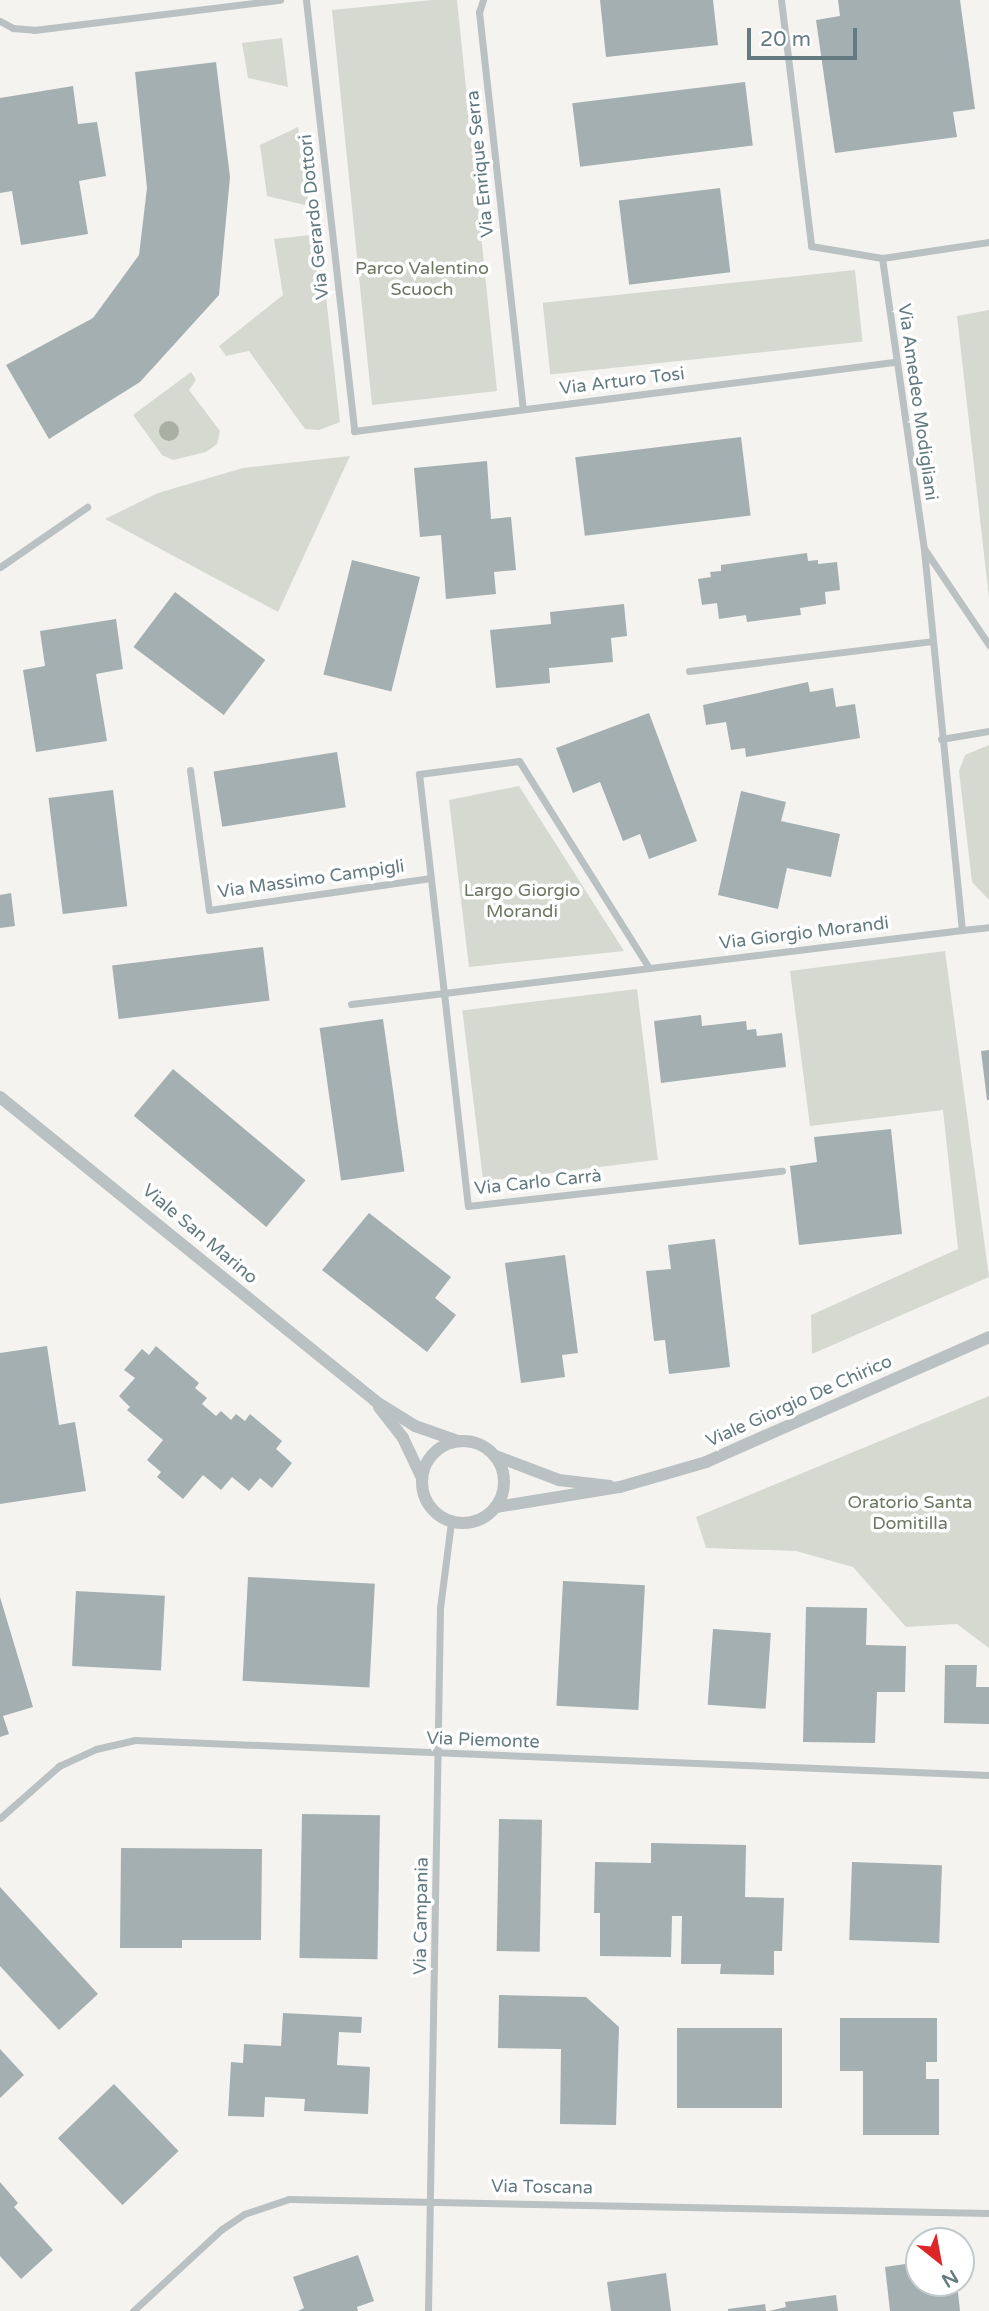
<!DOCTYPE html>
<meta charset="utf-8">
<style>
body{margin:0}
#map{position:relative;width:989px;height:2311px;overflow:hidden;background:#f4f3f0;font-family:"Varela Round",sans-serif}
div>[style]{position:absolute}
.green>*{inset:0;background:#d5d9cf;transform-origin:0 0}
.building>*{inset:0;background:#a3afb1;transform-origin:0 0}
.minor>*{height:7px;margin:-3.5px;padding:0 3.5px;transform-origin:3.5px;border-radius:3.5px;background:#bac1c2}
.tertiary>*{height:12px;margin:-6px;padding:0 6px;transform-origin:6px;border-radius:6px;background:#bac1c2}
.tertiary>.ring{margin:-6px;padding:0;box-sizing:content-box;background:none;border:12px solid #bac1c2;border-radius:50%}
.trees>*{width:20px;height:20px;margin:-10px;border-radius:50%;background:#a9afa2}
span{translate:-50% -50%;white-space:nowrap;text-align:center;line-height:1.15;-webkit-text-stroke:7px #fff;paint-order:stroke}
.street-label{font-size:18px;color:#637a80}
.park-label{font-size:18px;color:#6c7762}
.north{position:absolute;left:905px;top:2227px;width:70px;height:70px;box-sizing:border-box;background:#fff;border:2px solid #c1cacc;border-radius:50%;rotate:149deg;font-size:19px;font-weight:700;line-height:28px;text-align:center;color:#637a80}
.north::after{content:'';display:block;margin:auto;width:24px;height:32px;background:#de2629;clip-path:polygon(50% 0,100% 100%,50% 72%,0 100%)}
.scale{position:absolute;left:747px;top:28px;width:110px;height:32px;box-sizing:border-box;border:4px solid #637a80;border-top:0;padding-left:9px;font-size:21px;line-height:24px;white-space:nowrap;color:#637a80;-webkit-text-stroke:5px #fff;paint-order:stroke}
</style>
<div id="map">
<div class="green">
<i style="clip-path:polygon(432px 0,457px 0,497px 391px,372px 405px,332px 10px)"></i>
<i style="clip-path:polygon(282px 38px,288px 87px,248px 78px,242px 43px)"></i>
<i style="clip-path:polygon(298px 127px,309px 206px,267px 196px,260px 145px)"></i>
<i style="clip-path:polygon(319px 234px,340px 422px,319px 430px,305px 429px,249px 351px,226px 356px,219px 346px,283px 295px,274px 239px)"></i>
<i style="left:855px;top:270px;width:72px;height:314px;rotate:84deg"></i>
<i style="clip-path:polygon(989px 310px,989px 598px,957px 316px)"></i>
<i style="clip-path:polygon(191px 372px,196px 380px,189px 390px,220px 431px,217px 444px,206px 452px,173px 460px,162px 455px,133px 415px)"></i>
<i style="clip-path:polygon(350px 456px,278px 612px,105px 519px,158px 493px,243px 468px)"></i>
<i style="clip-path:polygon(989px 745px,989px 900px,972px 882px,959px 771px,965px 755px)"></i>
<i style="clip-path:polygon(519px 786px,624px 951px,469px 967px,449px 800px)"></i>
<i style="clip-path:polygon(945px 951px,989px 1277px,812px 1354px,811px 1315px,958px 1249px,943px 1110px,810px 1126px,790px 971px)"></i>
<i style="left:637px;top:989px;width:172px;height:176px;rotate:83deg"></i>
<i style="clip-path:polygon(989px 1396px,989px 1648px,957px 1624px,906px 1627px,853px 1567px,796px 1551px,706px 1548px,696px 1517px)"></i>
</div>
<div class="building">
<i style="clip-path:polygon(600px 0,713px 0,718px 45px,606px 57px)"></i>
<i style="clip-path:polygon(838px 0,960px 0,975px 109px,953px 112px,957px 137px,835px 153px,816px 20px,840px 16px)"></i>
<i style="clip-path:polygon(216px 62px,230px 177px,219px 295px,140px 382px,49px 439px,6px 365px,93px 318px,139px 255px,147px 188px,135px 72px)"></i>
<i style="left:745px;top:82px;width:64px;height:174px;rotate:83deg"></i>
<i style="clip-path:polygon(73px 86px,78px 124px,97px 122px,106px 176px,79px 181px,88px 234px,21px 245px,12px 191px,0 193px,0 98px)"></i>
<i style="left:720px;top:188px;width:85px;height:102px;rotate:83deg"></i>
<i style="left:741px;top:437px;width:79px;height:167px;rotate:83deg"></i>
<i style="clip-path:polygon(487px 461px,491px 519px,511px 517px,516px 570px,494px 572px,496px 594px,446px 599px,441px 535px,420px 537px,414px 468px)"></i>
<i style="clip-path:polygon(807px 553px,808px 561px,818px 560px,818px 564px,837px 562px,840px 590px,825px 592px,826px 604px,800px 608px,801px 615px,747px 622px,746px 615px,719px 619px,717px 603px,702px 605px,698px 579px,711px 577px,710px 572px,721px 571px,721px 565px)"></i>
<i style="left:352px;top:560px;width:70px;height:118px;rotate:14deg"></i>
<i style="left:175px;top:592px;width:113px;height:69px;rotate:37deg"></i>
<i style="clip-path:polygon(624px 604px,627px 636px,611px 638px,613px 662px,549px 668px,550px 683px,496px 688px,490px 630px,551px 624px,550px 612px)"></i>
<i style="clip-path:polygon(116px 619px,123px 669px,96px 674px,107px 741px,36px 752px,23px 670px,45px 666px,40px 631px)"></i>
<i style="clip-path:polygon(808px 682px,810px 692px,833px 688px,836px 707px,855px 704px,860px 738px,746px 757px,745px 748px,731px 750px,726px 722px,706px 725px,703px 705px)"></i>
<i style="clip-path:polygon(649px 713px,697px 841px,649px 859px,640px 834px,623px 841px,600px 782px,573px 793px,556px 748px)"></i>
<i style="left:337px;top:752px;width:56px;height:125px;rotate:81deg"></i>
<i style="left:113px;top:790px;width:117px;height:65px;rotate:83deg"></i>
<i style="clip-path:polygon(741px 791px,786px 802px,781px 821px,840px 834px,831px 877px,787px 868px,778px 909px,718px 895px)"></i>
<i style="clip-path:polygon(11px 893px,15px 926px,0 928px,0 895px)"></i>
<i style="left:263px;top:947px;width:54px;height:152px;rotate:83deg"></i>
<i style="clip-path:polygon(701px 1015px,702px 1026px,746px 1021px,747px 1030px,756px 1029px,757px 1036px,782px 1033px,786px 1067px,661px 1083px,654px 1021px)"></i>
<i style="left:383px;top:1019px;width:154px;height:64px;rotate:82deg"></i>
<i style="clip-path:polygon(989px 1050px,989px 1100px,987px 1100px,981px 1051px)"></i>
<i style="left:173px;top:1069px;width:173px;height:61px;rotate:40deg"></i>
<i style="clip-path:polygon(891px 1129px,902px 1234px,799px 1245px,790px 1166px,817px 1162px,814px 1137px)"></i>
<i style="clip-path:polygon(369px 1213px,451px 1277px,435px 1298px,456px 1315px,427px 1352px,322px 1270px)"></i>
<i style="clip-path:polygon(715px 1239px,730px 1367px,669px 1374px,665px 1340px,654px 1341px,646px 1271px,671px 1269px,668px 1245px)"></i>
<i style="clip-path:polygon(565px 1255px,578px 1353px,562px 1355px,565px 1377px,521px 1383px,505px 1263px)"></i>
<i style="clip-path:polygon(47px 1346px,59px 1425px,75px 1422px,86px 1491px,0 1504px,0 1353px)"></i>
<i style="clip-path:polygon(156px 1346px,199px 1383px,195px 1388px,207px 1398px,202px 1404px,216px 1416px,221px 1411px,231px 1420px,236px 1414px,245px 1421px,250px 1414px,282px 1441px,276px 1449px,292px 1463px,272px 1488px,260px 1478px,249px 1491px,232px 1477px,221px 1490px,203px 1475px,183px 1499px,157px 1477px,161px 1472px,147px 1460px,163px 1440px,127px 1410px,130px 1407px,119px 1396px,135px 1378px,124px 1370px,142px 1349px,149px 1355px)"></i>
<i style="left:248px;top:1577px;width:127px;height:104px;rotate:3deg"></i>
<i style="left:563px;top:1581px;width:82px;height:125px;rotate:3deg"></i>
<i style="left:76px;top:1591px;width:89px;height:75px;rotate:3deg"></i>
<i style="clip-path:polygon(0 1597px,33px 1707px,3px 1716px,9px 1734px,0 1737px)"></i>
<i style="clip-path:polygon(806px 1607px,867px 1608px,866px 1645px,906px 1646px,905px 1692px,877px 1692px,875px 1743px,803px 1742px)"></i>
<i style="left:713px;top:1629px;width:58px;height:76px;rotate:4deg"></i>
<i style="clip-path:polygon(945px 1665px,977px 1665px,976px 1687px,989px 1687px,989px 1724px,944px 1723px)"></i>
<i style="left:302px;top:1814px;width:78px;height:144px;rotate:1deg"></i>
<i style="left:499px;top:1819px;width:43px;height:132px;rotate:1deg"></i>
<i style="clip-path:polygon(651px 1843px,746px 1845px,745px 1897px,784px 1898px,782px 1951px,774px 1951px,774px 1975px,720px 1974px,721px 1964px,681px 1964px,682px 1916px,672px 1916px,671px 1957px,600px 1956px,600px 1913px,594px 1913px,595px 1862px,651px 1863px)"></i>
<i style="clip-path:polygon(121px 1848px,262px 1849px,261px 1940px,182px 1940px,182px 1948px,120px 1948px)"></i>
<i style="left:852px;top:1862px;width:90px;height:78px;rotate:2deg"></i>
<i style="clip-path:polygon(0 1887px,98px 1994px,59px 2030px,0 1966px)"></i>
<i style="clip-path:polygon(499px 1995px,586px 1997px,619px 2027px,616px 2125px,560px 2124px,561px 2049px,498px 2048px)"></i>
<i style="clip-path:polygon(283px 2013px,362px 2017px,361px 2033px,339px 2032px,337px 2065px,370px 2067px,368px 2114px,304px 2111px,305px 2099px,265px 2097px,264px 2117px,228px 2116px,231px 2062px,243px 2063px,244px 2044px,281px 2046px)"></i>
<i style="clip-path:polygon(840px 2018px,937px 2018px,937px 2062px,926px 2062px,926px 2079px,939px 2079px,939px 2135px,863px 2135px,863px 2071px,840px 2071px)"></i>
<i style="left:677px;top:2028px;width:105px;height:80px"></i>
<i style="clip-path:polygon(0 2049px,24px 2075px,0 2098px)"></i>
<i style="left:114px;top:2084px;width:93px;height:78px;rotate:46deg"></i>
<i style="clip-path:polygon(0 2182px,18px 2203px,14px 2207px,53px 2250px,21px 2279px,0 2256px)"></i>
<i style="clip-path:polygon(358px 2255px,374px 2301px,357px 2307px,358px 2311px,298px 2311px,304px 2308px,293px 2277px)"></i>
<i style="clip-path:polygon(919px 2262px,919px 2283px,957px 2283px,960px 2311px,890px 2311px,885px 2267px)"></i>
<i style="clip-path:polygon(666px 2273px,671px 2311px,611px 2311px,607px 2282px)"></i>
<i style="clip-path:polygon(836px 2295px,838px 2311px,769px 2311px,786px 2307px,785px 2302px)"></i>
<i style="clip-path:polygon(765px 2304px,766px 2311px,728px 2311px,728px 2309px)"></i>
</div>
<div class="minor">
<i style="left:306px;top:0;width:434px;rotate:83.6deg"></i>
<i style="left:354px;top:431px;width:544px;rotate:-7.28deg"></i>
<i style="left:483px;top:0;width:13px;rotate:108deg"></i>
<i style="left:479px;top:12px;width:399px;rotate:83.7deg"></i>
<i style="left:781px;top:0;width:248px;rotate:83deg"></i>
<i style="left:811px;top:246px;width:72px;rotate:9.6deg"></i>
<i style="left:0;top:21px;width:15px;rotate:28deg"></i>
<i style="left:13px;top:28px;width:21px;rotate:5deg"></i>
<i style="left:34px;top:30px;width:248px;rotate:-7deg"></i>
<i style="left:989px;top:242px;width:108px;rotate:171.5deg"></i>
<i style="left:882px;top:258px;width:295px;rotate:81.8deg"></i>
<i style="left:924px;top:550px;width:382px;rotate:84.3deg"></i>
<i style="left:962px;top:930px;width:27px;rotate:-6deg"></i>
<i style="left:925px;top:550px;width:115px;rotate:56deg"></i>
<i style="left:0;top:567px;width:106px;rotate:-34.6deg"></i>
<i style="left:689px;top:671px;width:245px;rotate:-7deg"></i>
<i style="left:941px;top:739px;width:49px;rotate:-9.5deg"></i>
<i style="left:190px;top:770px;width:141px;rotate:82.3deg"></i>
<i style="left:209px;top:910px;width:224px;rotate:-8.2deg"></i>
<i style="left:649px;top:968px;width:244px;rotate:-122.1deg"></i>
<i style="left:519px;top:761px;width:101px;rotate:172.6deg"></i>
<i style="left:419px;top:774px;width:220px;rotate:83.5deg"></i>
<i style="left:444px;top:993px;width:522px;rotate:-6.93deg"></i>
<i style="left:351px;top:1004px;width:94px;rotate:-6.7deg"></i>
<i style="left:444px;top:993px;width:214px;rotate:83.6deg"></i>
<i style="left:468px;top:1206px;width:316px;rotate:-6.4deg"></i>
<i style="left:0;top:1818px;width:79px;rotate:-41.4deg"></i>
<i style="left:59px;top:1766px;width:41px;rotate:-24.7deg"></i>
<i style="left:96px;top:1749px;width:40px;rotate:-13deg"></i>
<i style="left:135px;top:1740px;width:855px;rotate:2.35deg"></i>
<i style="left:133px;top:2311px;width:121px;rotate:-42.7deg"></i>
<i style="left:222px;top:2229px;width:27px;rotate:-34deg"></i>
<i style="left:244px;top:2214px;width:47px;rotate:-18.4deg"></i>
<i style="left:289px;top:2199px;width:700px;rotate:1.15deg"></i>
<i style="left:428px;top:2311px;width:703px;rotate:-89.02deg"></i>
<i style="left:440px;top:1608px;width:87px;rotate:-82.7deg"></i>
</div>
<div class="tertiary">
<i style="left:0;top:1097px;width:483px;rotate:39deg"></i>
<i style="left:375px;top:1401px;width:47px;rotate:32deg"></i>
<i style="left:415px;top:1426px;width:46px;rotate:19.2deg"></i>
<i style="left:379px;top:1407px;width:39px;rotate:52deg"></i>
<i style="left:403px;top:1438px;width:44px;rotate:64.6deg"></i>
<i class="ring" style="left:422px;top:1441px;width:70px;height:70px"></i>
<i style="left:496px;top:1456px;width:67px;rotate:20.9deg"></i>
<i style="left:559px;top:1480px;width:51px;rotate:6.7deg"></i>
<i style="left:496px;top:1507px;width:126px;rotate:-9.2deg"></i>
<i style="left:620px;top:1487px;width:90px;rotate:-16.2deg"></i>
<i style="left:706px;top:1462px;width:309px;rotate:-23.8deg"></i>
</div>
<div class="trees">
<i style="left:169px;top:431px"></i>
</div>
<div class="street-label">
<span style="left:480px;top:164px;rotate:-96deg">Via Enrique Serra</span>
<span style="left:314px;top:217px;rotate:-96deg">Via Gerardo Dottori</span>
<span style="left:622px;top:381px;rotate:-7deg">Via Arturo Tosi</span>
<span style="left:918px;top:402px;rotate:82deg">Via Amedeo Modigliani</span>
<span style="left:311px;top:879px;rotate:-8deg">Via Massimo Campigli</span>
<span style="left:804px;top:933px;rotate:-7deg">Via Giorgio Morandi</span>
<span style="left:538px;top:1182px;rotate:-6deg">Via Carlo Carrà</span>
<span style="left:200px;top:1234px;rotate:40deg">Viale San Marino</span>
<span style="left:799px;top:1401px;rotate:-24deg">Viale Giorgio De Chirico</span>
<span style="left:483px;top:1740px;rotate:2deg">Via Piemonte</span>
<span style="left:421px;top:1916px;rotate:-89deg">Via Campania</span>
<span style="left:542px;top:2187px;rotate:1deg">Via Toscana</span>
</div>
<div class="park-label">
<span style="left:422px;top:279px">Parco Valentino<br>Scuoch</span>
<span style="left:522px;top:901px">Largo Giorgio<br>Morandi</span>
<span style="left:910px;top:1513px">Oratorio Santa<br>Domitilla</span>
</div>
<div class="north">N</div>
<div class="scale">20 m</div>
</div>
